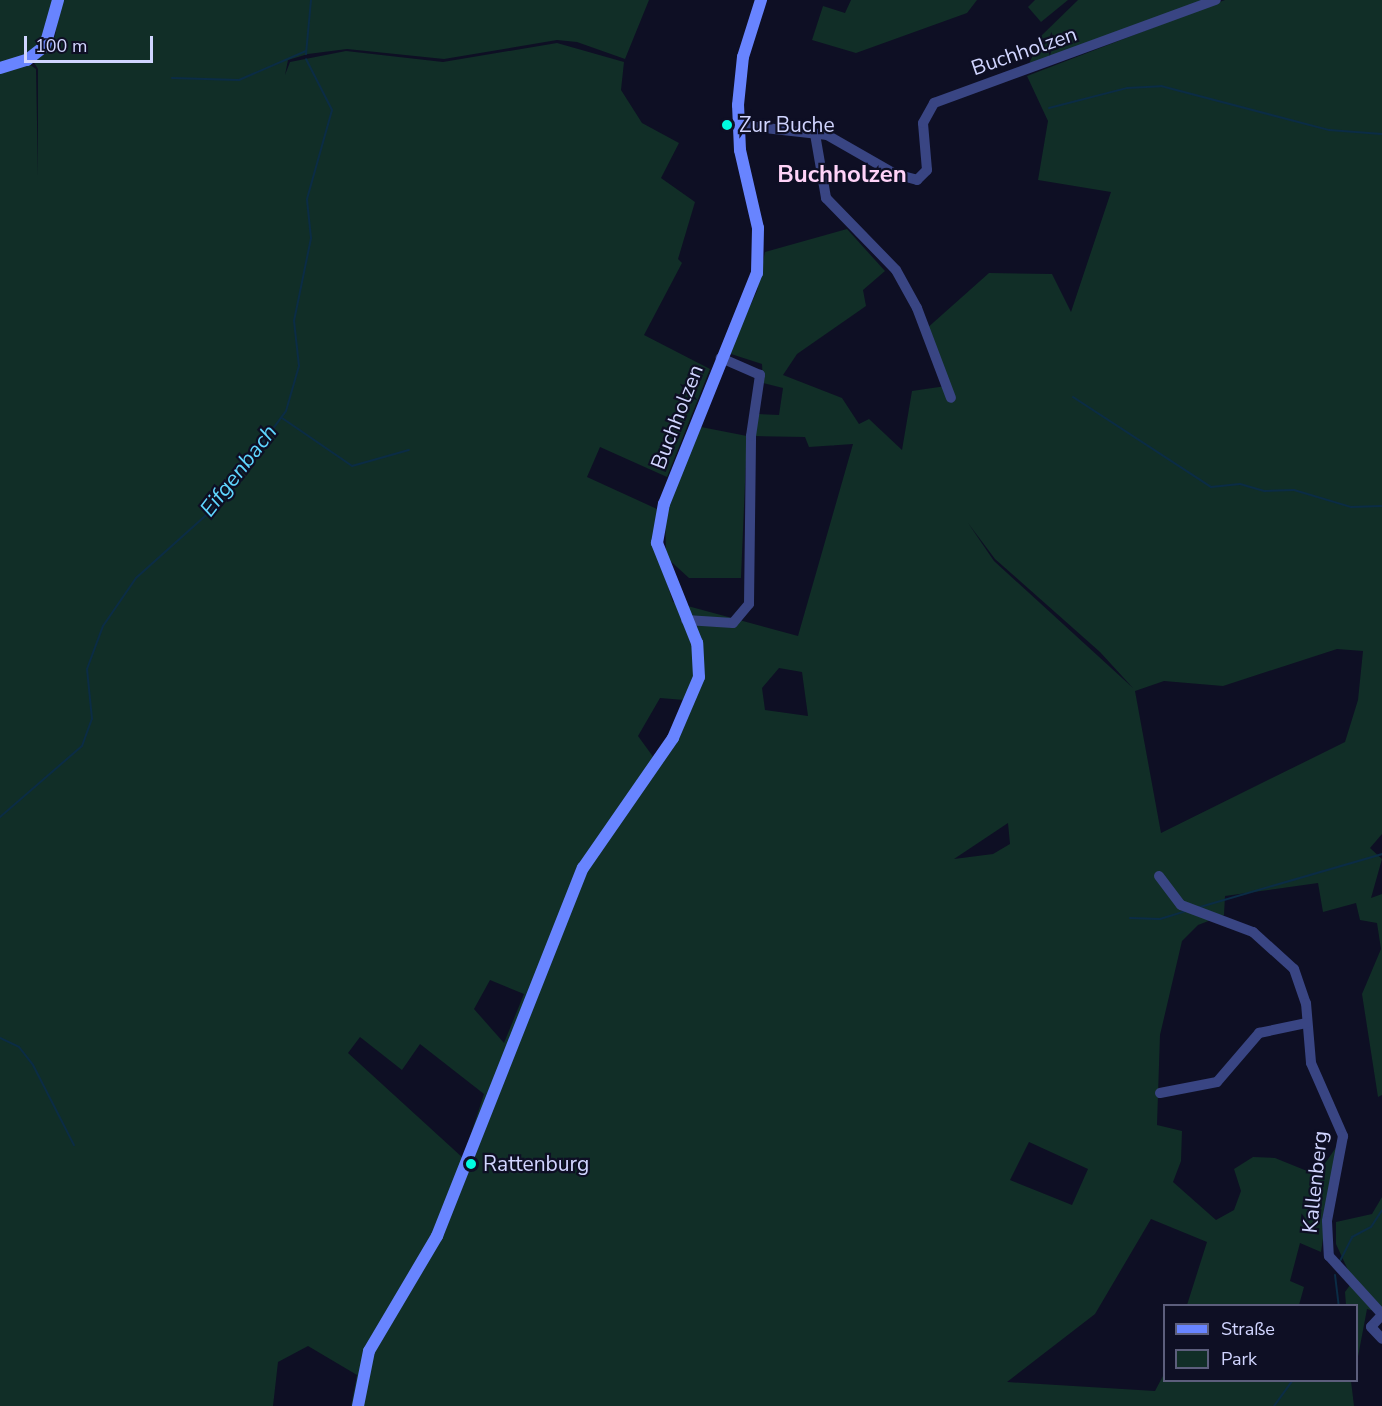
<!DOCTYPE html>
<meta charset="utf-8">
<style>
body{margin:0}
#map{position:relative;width:1382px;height:1406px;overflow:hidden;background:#0e0f24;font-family:"Nunito Sans",sans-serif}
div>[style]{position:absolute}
.green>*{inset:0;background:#112e27}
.stream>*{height:2px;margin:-1px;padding:0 1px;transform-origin:1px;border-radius:1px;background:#0b2c45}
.street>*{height:10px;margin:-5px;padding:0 5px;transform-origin:5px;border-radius:5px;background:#394583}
.secondary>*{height:12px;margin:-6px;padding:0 6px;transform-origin:6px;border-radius:6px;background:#6884ff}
.dots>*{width:16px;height:16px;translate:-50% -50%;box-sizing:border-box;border:3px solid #0e0f24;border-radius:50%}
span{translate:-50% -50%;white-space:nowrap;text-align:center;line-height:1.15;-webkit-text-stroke:4.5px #0e0f24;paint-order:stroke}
.street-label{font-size:21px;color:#d1d5ff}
.poi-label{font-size:21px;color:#d1d5ff}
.left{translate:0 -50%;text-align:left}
.water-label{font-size:22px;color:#5fd6ff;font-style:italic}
.quarter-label{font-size:24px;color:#ffd3f8;font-weight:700}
.legend{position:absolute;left:1163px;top:1304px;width:195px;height:78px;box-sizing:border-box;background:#0e0f24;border:2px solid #5c5e7c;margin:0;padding:8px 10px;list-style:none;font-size:18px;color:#d1d5ff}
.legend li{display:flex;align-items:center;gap:12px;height:30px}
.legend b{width:30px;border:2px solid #5c5e7c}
.scale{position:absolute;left:24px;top:36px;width:129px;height:27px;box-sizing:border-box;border:3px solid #d1d5ff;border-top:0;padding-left:8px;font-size:18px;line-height:21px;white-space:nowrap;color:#d1d5ff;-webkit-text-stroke:4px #0e0f24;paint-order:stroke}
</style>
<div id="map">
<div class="green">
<i style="clip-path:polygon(0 0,55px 0,50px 28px,34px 52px,0 65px)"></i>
<i style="clip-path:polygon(evenodd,61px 0,649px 0,625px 59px,577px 42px,557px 40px,444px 59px,347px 49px,308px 54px,288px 60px,285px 75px,290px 62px,346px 51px,443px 62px,557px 43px,624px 62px,621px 90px,642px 123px,679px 143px,661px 178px,695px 202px,678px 259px,682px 263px,644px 335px,710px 369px,667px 477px,600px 447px,587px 477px,657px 509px,654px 543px,673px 602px,798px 636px,853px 444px,809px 447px,805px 437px,755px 436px,757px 414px,779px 415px,783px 388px,763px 383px,762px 364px,728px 353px,757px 291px,765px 252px,847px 229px,885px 271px,863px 290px,866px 306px,797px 354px,783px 375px,842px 398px,859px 424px,869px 419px,902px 450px,912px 391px,946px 386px,925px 330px,989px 273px,1052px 274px,1071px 312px,1111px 192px,1038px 180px,1048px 121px,1027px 76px,1225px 0,1382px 0,1382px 834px,1370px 848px,1382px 859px,1371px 898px,1382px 894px,1382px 1095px,1378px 1097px,1362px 994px,1381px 949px,1377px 923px,1360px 920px,1356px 903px,1323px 912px,1318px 883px,1225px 896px,1224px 915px,1198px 925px,1182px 941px,1160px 1035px,1157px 1125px,1182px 1131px,1181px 1161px,1173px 1182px,1216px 1220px,1234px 1210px,1241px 1191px,1234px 1169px,1253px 1157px,1275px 1158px,1317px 1175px,1337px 1146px,1321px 1252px,1300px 1243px,1290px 1281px,1304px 1287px,1299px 1305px,1187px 1305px,1207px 1242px,1151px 1219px,1095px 1314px,1007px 1382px,1155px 1391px,1164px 1374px,1164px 1380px,1351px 1381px,1354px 1406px,351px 1406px,357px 1375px,308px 1346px,278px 1362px,273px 1406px,0 1406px,0 72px,29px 64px,36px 69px,38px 176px,38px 69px,33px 61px,55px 36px,61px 0,968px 523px,995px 559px,1100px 652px,1133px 688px,994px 561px,968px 523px,61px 0,1337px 649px,1363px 651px,1358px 700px,1345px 742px,1161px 833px,1135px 691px,1164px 681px,1223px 686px,1337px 649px,61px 0,779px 668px,802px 672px,808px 716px,765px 710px,762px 688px,779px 668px,61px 0,660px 698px,684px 700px,675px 729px,654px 758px,638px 736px,660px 698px,61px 0,1008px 823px,1010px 844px,993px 854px,954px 859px,1008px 823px,61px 0,490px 980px,524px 994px,504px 1043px,474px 1009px,490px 980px,61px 0,360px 1037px,402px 1070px,420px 1044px,484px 1094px,463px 1158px,348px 1053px,360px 1037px,61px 0,1029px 1142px,1088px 1169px,1072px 1205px,1010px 1180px,1029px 1142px)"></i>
<i style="clip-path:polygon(851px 0,977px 0,967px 13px,856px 53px,812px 40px,823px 6px,845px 13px)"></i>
<i style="clip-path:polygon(1035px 0,1068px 0,1041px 22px,1028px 7px)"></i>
<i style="clip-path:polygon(1078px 0,1209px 0,1027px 69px,1040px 37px)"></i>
<i style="clip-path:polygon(701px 427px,747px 436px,741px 578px,689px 578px,666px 557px,665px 511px)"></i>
<i style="clip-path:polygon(1382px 1197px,1382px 1313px,1367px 1309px,1357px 1362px,1356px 1306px,1346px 1305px,1345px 1292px,1353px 1281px,1336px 1244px,1336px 1222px,1372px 1214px)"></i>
</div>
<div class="stream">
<i style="left:306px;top:54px;width:54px;rotate:-84.7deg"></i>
<i style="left:172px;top:78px;width:67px;rotate:1.7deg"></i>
<i style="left:239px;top:80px;width:73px;rotate:-23.4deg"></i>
<i style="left:1049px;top:108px;width:81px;rotate:-14.4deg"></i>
<i style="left:1127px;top:88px;width:34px;rotate:-3deg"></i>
<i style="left:1161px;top:86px;width:174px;rotate:14.7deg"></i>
<i style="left:1329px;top:130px;width:53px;rotate:4.3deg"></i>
<i style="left:1073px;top:397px;width:165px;rotate:33.1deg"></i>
<i style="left:1211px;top:487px;width:29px;rotate:-6deg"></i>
<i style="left:1240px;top:484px;width:26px;rotate:16deg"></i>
<i style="left:1265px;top:491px;width:29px;rotate:-2deg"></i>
<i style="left:1294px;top:490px;width:59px;rotate:16.6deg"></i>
<i style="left:1351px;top:507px;width:31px;rotate:-2deg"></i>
<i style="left:282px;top:418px;width:85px;rotate:34.4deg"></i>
<i style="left:352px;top:466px;width:59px;rotate:-15.7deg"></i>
<i style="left:0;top:817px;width:108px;rotate:-40.9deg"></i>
<i style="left:82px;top:746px;width:29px;rotate:-70deg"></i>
<i style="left:92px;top:719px;width:50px;rotate:-95.7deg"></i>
<i style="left:87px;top:669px;width:46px;rotate:-69.6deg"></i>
<i style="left:103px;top:626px;width:58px;rotate:-55.5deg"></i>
<i style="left:136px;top:578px;width:106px;rotate:-41.9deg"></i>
<i style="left:215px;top:507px;width:119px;rotate:-53.5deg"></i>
<i style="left:286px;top:411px;width:47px;rotate:-73.9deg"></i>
<i style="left:299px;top:366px;width:45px;rotate:-96.3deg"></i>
<i style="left:294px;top:321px;width:85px;rotate:-78.4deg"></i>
<i style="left:311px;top:238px;width:39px;rotate:-96deg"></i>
<i style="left:307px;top:199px;width:92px;rotate:-74.3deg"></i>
<i style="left:332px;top:110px;width:57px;rotate:-117deg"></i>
<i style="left:1200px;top:907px;width:190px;rotate:-16.2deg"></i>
<i style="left:1130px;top:918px;width:30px;rotate:2deg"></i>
<i style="left:1160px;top:919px;width:27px;rotate:-17deg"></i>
<i style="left:0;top:1038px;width:21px;rotate:25deg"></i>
<i style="left:19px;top:1047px;width:23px;rotate:52deg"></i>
<i style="left:33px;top:1065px;width:90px;rotate:62.9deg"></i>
<i style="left:1340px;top:1261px;width:27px;rotate:-63deg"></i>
<i style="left:1352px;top:1237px;width:21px;rotate:-28deg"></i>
<i style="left:1371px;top:1227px;width:20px;rotate:-57deg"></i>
<i style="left:1335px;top:1275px;width:31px;rotate:83deg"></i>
<i style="left:1274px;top:1406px;width:32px;rotate:-54deg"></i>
</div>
<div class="street">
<i style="left:739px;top:125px;width:89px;rotate:6.5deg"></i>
<i style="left:827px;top:135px;width:78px;rotate:29.8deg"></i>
<i style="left:895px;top:174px;width:23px;rotate:15deg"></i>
<i style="left:917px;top:180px;width:14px;rotate:-45deg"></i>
<i style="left:927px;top:170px;width:47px;rotate:-94.9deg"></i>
<i style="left:923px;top:123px;width:23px;rotate:-61deg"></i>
<i style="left:934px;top:103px;width:300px;rotate:-20.1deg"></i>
<i style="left:815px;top:134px;width:65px;rotate:80.2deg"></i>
<i style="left:826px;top:198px;width:100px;rotate:45.8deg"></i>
<i style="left:896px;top:270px;width:43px;rotate:61.1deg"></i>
<i style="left:917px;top:308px;width:96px;rotate:69.3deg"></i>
<i style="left:686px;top:620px;width:47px;rotate:3.7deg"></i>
<i style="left:733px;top:623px;width:25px;rotate:-50deg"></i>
<i style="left:749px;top:604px;width:168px;rotate:-89.3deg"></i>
<i style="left:751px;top:436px;width:62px;rotate:-81.6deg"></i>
<i style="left:760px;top:375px;width:43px;rotate:-156.4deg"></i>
<i style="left:1159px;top:876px;width:36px;rotate:53deg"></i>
<i style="left:1181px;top:905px;width:77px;rotate:20.6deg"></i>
<i style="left:1253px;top:932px;width:55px;rotate:42.1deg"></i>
<i style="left:1294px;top:969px;width:36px;rotate:71deg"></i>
<i style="left:1306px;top:1003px;width:60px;rotate:85.2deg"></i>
<i style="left:1311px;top:1063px;width:80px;rotate:66.3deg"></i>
<i style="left:1343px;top:1136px;width:86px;rotate:100.7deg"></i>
<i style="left:1327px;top:1221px;width:35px;rotate:87deg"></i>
<i style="left:1329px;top:1256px;width:79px;rotate:47.6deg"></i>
<i style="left:1160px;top:1093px;width:58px;rotate:-10.9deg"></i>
<i style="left:1217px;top:1082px;width:65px;rotate:-49.4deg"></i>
<i style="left:1259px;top:1033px;width:49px;rotate:-11.8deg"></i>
<i style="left:1382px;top:1315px;width:16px;rotate:133deg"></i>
<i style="left:1371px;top:1327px;width:16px;rotate:47deg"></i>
</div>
<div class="secondary">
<i style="left:0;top:68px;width:28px;rotate:-17deg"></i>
<i style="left:27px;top:60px;width:23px;rotate:-38deg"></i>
<i style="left:45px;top:46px;width:48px;rotate:-74.2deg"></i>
<i style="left:358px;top:1406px;width:56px;rotate:-78.7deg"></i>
<i style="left:369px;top:1351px;width:134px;rotate:-59.4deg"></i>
<i style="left:437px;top:1236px;width:396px;rotate:-68.4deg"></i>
<i style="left:583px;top:868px;width:158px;rotate:-55.3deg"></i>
<i style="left:673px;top:738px;width:66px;rotate:-66.9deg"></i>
<i style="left:699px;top:677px;width:34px;rotate:-93deg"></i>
<i style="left:697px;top:643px;width:108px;rotate:-111.8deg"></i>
<i style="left:657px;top:543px;width:40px;rotate:-80deg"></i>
<i style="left:664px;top:504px;width:249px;rotate:-68.1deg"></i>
<i style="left:757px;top:273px;width:45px;rotate:-88.7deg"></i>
<i style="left:758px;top:228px;width:80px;rotate:-103deg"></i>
<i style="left:740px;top:150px;width:45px;rotate:-92.5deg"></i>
<i style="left:738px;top:105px;width:48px;rotate:-84.1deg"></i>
<i style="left:743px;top:57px;width:60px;rotate:-72.5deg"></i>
</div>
<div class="dots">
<i style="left:727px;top:125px;background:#00fce0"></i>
<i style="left:471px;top:1164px;background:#00fce0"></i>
</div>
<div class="street-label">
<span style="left:1024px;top:51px;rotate:-19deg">Buchholzen</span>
<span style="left:677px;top:417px;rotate:-69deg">Buchholzen</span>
<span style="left:1315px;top:1182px;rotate:-84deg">Kallenberg</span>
</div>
<div class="poi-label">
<span class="left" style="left:739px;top:125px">Zur Buche</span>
<span class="left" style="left:483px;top:1164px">Rattenburg</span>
</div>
<div class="water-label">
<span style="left:239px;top:471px;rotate:-52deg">Eifgenbach</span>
</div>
<div class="quarter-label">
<span style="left:842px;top:175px">Buchholzen</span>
</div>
<ul class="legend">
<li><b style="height:8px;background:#6884ff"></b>Straße</li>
<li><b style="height:16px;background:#112e27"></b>Park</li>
</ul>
<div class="scale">100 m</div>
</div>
